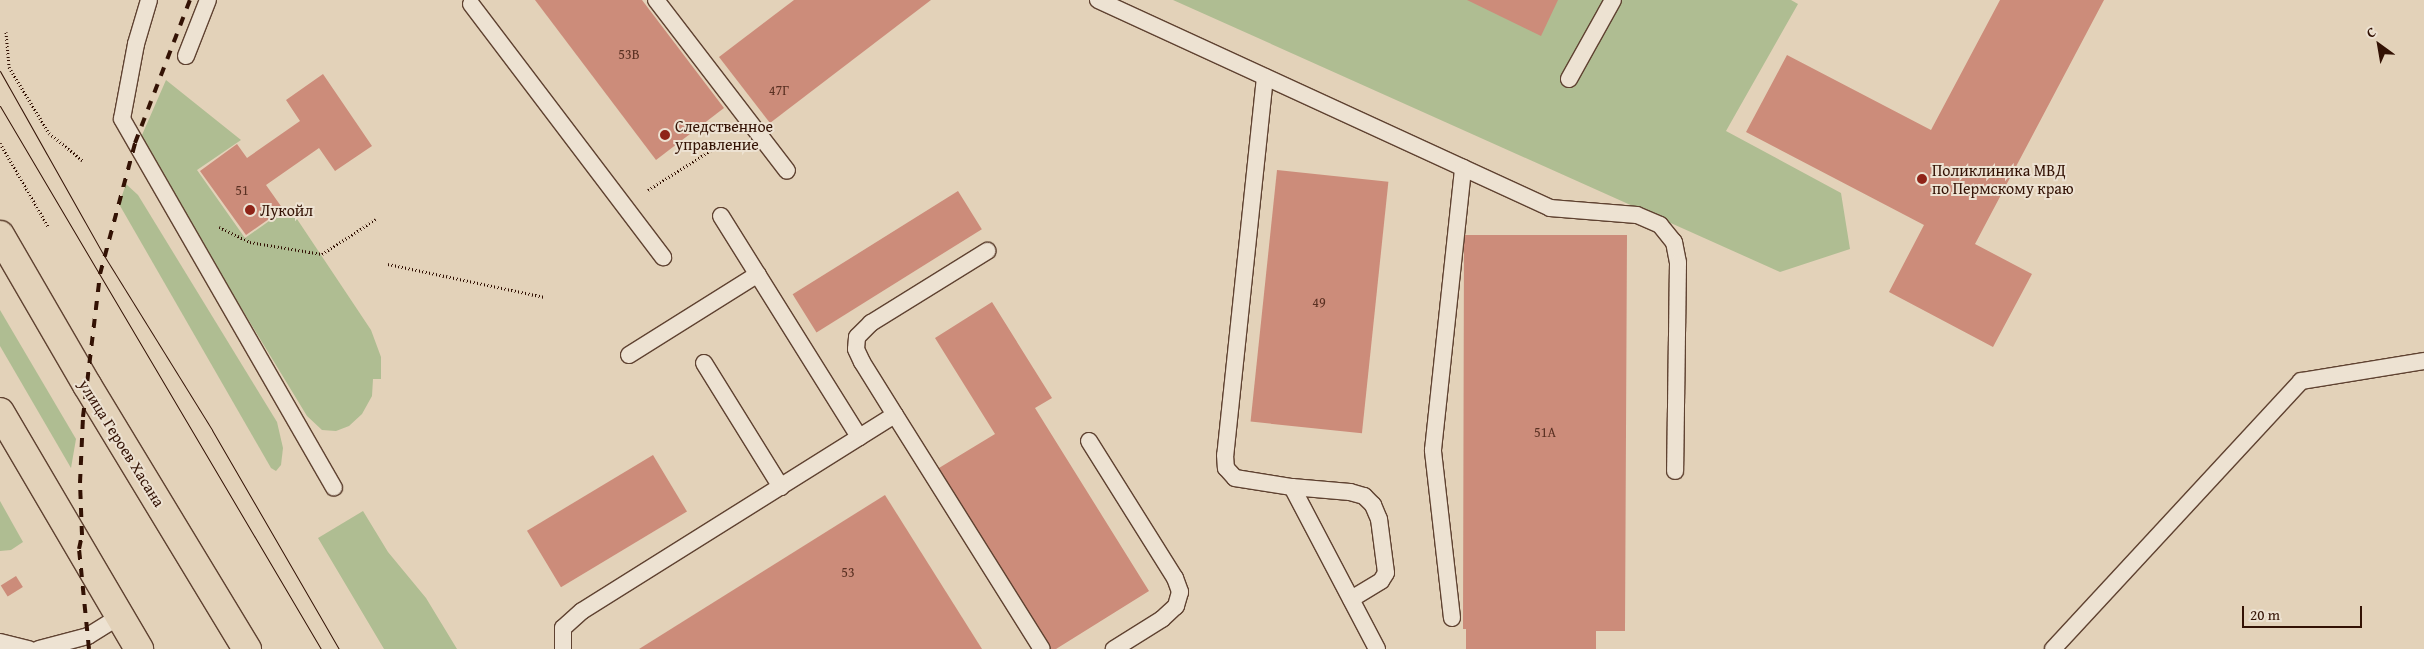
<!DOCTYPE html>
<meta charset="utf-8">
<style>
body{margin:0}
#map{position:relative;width:2424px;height:649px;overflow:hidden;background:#e3d2b9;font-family:"Gentium Book Plus",serif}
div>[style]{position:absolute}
.green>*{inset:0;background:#afbd92}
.building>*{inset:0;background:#cc8c7a;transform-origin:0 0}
.path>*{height:3px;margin-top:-1.5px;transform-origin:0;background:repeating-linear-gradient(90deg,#331204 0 1px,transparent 0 3.5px)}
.roads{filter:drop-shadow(1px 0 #5f4231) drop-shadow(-1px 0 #5f4231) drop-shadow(0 1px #5f4231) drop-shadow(0 -1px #5f4231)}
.service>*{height:16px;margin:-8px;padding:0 8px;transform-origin:8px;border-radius:8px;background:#ede2d2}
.primary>*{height:28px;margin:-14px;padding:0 14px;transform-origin:14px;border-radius:14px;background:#e3d2b9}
.tram>*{height:1px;margin:-0.5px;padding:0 0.5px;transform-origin:0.5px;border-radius:0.5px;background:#331204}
.rail>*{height:4px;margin-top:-2px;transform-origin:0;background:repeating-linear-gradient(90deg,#331204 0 9px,transparent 0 18px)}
.dots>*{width:14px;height:14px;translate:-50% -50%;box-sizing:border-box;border:2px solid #ede2d2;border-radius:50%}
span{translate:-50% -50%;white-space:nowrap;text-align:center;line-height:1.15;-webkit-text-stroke:4px #ede2d2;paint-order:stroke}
.number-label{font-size:14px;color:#593022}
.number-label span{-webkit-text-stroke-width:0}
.poi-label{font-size:16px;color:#331204}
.left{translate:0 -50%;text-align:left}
.street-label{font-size:16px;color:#331204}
.north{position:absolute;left:2354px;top:20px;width:50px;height:50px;-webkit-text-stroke:4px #ede2d2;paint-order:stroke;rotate:328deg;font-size:14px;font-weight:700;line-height:20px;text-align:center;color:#331204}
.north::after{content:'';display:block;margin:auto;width:18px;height:22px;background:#331204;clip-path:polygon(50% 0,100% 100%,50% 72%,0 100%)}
.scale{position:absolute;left:2242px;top:606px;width:120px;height:22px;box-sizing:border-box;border:2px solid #331204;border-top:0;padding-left:6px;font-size:15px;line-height:18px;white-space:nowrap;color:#331204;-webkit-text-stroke:4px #ede2d2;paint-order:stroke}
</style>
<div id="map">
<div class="green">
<i style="clip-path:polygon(1173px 0,1791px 0,1798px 4px,1726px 131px,1841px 193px,1850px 249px,1780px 272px)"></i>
<i style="clip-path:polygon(166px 80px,241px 140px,197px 170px,245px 238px,289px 207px,371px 330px,381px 357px,381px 379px,373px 379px,372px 396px,362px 414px,349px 426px,336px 431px,322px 430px,307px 416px,146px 152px,142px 135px)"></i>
<i style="clip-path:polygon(126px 184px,138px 195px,277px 422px,283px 448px,281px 465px,276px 471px,271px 468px,119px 204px)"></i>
<i style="clip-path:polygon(0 310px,76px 439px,71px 468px,0 346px)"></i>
<i style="clip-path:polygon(0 501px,23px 542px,11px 550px,0 551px)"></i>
<i style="clip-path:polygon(363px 511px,388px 552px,426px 598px,457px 649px,384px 649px,318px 538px)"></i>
</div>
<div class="building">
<i style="clip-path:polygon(535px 0,642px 0,724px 108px,656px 160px)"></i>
<i style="clip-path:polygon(794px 0,931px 0,770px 123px,719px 57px)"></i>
<i style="clip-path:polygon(1467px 0,1558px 0,1541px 36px)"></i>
<i style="clip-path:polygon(2000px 0,2104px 0,1975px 244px,2032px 274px,1993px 347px,1889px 292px,1924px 225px,1746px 132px,1787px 55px,1931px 130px)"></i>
<i style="clip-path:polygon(323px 74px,372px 146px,335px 171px,319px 148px,266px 185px,283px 209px,246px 235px,200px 171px,237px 144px,247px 158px,300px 121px,286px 100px)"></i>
<i style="left:1277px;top:170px;width:112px;height:253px;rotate:6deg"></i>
<i style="left:958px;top:191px;width:45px;height:195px;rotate:58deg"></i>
<i style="clip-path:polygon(1464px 235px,1627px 235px,1625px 631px,1596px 631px,1596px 649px,1466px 649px,1466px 629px,1463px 629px)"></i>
<i style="clip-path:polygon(992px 302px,1052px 398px,1035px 408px,1149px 591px,1056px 649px,1045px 649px,934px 471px,995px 434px,935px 338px)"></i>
<i style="left:653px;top:455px;width:66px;height:147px;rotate:59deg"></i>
<i style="clip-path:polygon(885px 495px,982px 649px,639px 649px)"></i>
<i style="left:16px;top:576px;width:13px;height:18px;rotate:58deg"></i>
</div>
<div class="path">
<i style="left:6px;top:32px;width:35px;rotate:85deg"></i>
<i style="left:9px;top:67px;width:77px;rotate:58.8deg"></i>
<i style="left:49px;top:133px;width:43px;rotate:39.3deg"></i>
<i style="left:0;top:143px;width:96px;rotate:60deg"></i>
<i style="left:648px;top:190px;width:93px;rotate:-32.3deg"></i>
<i style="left:219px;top:227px;width:34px;rotate:26deg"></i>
<i style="left:250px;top:242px;width:73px;rotate:9.5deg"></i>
<i style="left:322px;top:254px;width:64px;rotate:-32.9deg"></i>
<i style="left:388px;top:264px;width:160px;rotate:11.9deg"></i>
</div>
<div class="roads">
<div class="service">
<i style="left:149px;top:0;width:46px;rotate:106.5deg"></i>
<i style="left:136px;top:44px;width:76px;rotate:100.6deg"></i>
<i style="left:122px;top:119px;width:425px;rotate:60.1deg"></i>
<i style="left:656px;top:0;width:215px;rotate:52.5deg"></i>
<i style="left:1098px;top:0;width:498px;rotate:24.7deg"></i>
<i style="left:1550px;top:208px;width:87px;rotate:4.6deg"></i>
<i style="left:1637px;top:215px;width:25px;rotate:23deg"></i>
<i style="left:1660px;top:225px;width:22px;rotate:51deg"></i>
<i style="left:1674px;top:242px;width:21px;rotate:79deg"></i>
<i style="left:1678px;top:263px;width:208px;rotate:90.8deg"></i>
<i style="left:471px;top:4px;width:318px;rotate:52.8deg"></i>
<i style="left:186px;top:56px;width:60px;rotate:-68.6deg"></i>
<i style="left:1265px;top:77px;width:380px;rotate:96deg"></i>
<i style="left:1225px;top:455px;width:13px;rotate:86deg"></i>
<i style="left:1226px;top:468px;width:13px;rotate:48deg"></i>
<i style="left:1235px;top:478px;width:58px;rotate:9deg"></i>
<i style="left:1292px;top:487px;width:183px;rotate:62.3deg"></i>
<i style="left:1569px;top:79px;width:90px;rotate:-60.9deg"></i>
<i style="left:721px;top:216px;width:261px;rotate:58deg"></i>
<i style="left:629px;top:355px;width:152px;rotate:-32.1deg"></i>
<i style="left:704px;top:363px;width:146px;rotate:58.2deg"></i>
<i style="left:895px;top:415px;width:62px;rotate:-121.9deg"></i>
<i style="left:862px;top:362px;width:14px;rotate:-115deg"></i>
<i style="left:856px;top:349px;width:12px;rotate:-85deg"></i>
<i style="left:857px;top:337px;width:20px;rotate:-45deg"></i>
<i style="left:871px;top:323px;width:137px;rotate:-31.8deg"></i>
<i style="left:1089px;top:441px;width:162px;rotate:57.9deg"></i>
<i style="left:1175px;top:578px;width:15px;rotate:70deg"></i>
<i style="left:1180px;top:592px;width:15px;rotate:106deg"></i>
<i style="left:1176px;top:606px;width:19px;rotate:137deg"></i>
<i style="left:1162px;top:619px;width:57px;rotate:148deg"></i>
<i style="left:1292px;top:487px;width:58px;rotate:4.9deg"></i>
<i style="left:1350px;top:492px;width:15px;rotate:16deg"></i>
<i style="left:1364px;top:496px;width:13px;rotate:45deg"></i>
<i style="left:1373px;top:505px;width:15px;rotate:67deg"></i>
<i style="left:1379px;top:519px;width:54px;rotate:82.6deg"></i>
<i style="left:1386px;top:573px;width:9px;rotate:122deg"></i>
<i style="left:1381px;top:581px;width:35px;rotate:149deg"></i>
<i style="left:1452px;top:618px;width:169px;rotate:-96.5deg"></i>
<i style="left:1433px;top:450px;width:284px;rotate:-83.9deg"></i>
<i style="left:0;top:642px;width:30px;rotate:14deg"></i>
<i style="left:39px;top:649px;width:51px;rotate:-14.9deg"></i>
<i style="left:88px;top:636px;width:36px;rotate:-32deg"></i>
<i style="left:563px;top:649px;width:21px;rotate:-90deg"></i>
<i style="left:563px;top:628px;width:25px;rotate:-42deg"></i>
<i style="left:582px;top:611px;width:369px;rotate:-32.1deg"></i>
<i style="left:895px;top:415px;width:276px;rotate:57.9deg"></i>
<i style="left:2053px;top:649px;width:365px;rotate:-47.2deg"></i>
<i style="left:2301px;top:381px;width:125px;rotate:-9.2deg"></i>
</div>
<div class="primary">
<i style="left:0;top:235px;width:173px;rotate:59.9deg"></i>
<i style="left:87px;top:385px;width:309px;rotate:58.8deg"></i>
<i style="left:0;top:412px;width:275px;rotate:59.6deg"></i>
</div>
</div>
<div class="tram">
<i style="left:0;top:71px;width:210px;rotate:60.6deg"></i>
<i style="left:103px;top:254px;width:207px;rotate:58.2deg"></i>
<i style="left:212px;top:430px;width:253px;rotate:59.9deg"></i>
<i style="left:0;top:106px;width:631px;rotate:59.41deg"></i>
</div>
<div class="rail">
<i style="left:89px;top:649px;width:100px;rotate:-95.7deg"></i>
<i style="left:79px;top:549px;width:14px;rotate:-78deg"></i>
<i style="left:82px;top:535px;width:52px;rotate:-92.2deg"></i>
<i style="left:80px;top:483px;width:66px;rotate:-87.4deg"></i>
<i style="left:83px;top:417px;width:144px;rotate:-83.2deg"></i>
<i style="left:100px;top:274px;width:136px;rotate:-75deg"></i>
<i style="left:135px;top:143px;width:153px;rotate:-69deg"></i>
</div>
<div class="dots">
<i style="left:665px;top:135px;background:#8f2418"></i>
<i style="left:1922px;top:179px;background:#8f2418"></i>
<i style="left:250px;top:210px;background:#8f2418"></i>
</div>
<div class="number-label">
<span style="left:629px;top:54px">53В</span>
<span style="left:779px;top:90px">47Г</span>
<span style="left:242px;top:190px">51</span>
<span style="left:1319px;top:302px">49</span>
<span style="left:1545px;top:432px">51А</span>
<span style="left:848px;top:572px">53</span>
</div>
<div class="poi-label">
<span class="left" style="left:675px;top:135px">Следственное<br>управление</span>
<span class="left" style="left:1932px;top:179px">Поликлиника МВД<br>по Пермскому краю</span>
<span class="left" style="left:260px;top:210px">Лукойл</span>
</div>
<div class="street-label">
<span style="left:122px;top:443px;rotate:58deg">улица Героев Хасана</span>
</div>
<div class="north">С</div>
<div class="scale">20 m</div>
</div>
